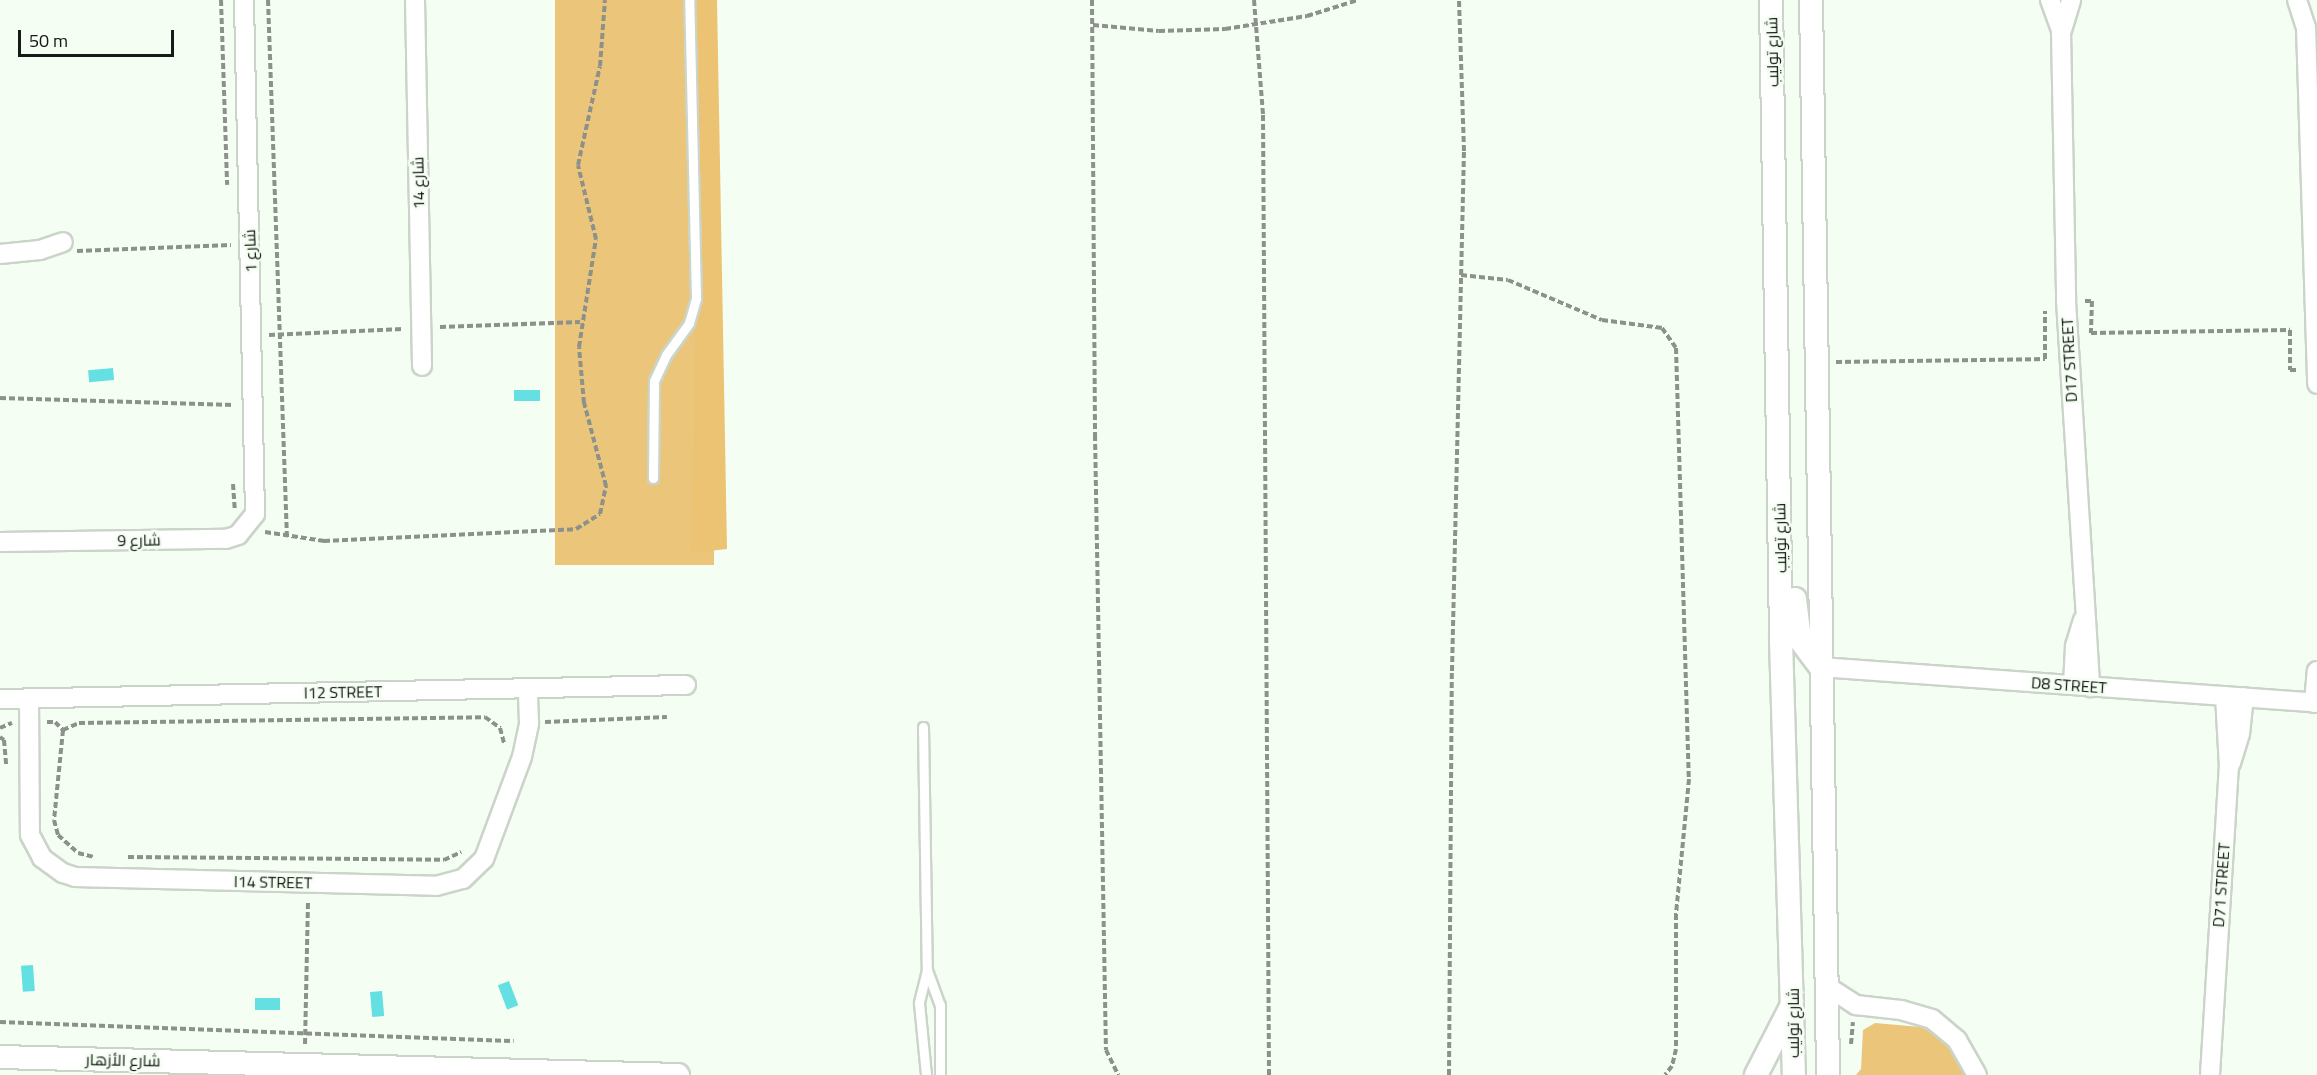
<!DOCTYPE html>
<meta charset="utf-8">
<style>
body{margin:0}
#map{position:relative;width:2317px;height:1075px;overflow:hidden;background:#f5fef3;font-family:Georgia,Cairo,serif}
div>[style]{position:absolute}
.green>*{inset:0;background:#ebc57a;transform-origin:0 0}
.forest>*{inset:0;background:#ecc372}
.water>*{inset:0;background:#64e0e3;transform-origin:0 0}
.path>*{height:4px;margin-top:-2px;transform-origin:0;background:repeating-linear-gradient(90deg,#8c928b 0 6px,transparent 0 9px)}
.roads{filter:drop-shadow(2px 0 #cbd4c9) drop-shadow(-2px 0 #cbd4c9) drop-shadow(0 2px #cbd4c9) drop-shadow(0 -2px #cbd4c9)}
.service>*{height:9px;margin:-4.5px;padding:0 4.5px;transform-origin:4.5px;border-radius:4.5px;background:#fff}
.minor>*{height:18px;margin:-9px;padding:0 9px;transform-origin:9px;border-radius:9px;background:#fff}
.tertiary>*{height:22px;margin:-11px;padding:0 11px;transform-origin:11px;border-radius:11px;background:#fff}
span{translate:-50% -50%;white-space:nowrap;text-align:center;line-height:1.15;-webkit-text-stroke:5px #f5fef3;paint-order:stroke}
.street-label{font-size:16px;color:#171b17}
.scale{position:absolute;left:18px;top:30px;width:156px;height:27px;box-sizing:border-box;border:3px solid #171b17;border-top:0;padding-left:8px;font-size:18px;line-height:21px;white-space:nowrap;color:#171b17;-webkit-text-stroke:4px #f5fef3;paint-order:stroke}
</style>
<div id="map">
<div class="green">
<i style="left:555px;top:0;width:159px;height:565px"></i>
<i style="clip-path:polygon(1875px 1023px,1921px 1027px,1935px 1034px,1946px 1043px,1965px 1075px,1856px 1075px,1861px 1069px,1863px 1030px)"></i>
</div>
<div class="forest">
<i style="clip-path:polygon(689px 0,717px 0,727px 549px,691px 553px,696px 298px)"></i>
</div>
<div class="water">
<i style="left:113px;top:368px;width:12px;height:25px;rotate:85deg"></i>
<i style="left:514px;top:390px;width:26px;height:11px"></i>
<i style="left:33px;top:965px;width:26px;height:12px;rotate:86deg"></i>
<i style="left:509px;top:981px;width:26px;height:12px;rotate:69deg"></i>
<i style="left:382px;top:991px;width:25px;height:12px;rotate:85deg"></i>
<i style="left:255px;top:998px;width:25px;height:12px"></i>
</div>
<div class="path">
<i style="left:221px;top:0;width:185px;rotate:88.1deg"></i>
<i style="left:268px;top:0;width:538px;rotate:87.98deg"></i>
<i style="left:1092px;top:0;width:435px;rotate:89.6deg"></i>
<i style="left:1095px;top:435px;width:615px;rotate:88.98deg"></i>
<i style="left:1106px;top:1050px;width:28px;rotate:64deg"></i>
<i style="left:1254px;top:0;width:115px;rotate:85.5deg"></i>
<i style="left:1263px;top:115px;width:960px;rotate:89.64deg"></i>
<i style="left:1093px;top:25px;width:66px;rotate:5.2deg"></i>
<i style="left:1159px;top:31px;width:66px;rotate:-1.7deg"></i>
<i style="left:1225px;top:29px;width:83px;rotate:-9deg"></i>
<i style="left:1307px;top:16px;width:53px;rotate:-17.4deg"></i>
<i style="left:77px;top:251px;width:154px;rotate:-2.2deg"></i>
<i style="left:1461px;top:275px;width:47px;rotate:6.1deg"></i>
<i style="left:1508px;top:280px;width:102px;rotate:23.1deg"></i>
<i style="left:1602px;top:320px;width:61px;rotate:7.6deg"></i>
<i style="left:1662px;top:328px;width:24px;rotate:55deg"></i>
<i style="left:1676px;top:348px;width:431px;rotate:88.3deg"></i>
<i style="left:1689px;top:779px;width:136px;rotate:95.5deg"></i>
<i style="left:1676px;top:914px;width:135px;rotate:90deg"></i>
<i style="left:1676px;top:1049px;width:17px;rotate:103deg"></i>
<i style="left:1672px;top:1066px;width:11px;rotate:128deg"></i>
<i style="left:2085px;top:301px;width:7px"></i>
<i style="left:2092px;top:301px;width:32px;rotate:92deg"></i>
<i style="left:2091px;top:333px;width:199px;rotate:-0.9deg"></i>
<i style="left:2290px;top:330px;width:40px;rotate:90deg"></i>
<i style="left:2290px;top:370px;width:8px"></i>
<i style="left:440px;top:327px;width:140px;rotate:-2deg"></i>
<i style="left:269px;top:335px;width:134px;rotate:-2.6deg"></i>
<i style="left:1836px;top:362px;width:209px;rotate:-0.8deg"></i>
<i style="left:2045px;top:359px;width:48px;rotate:-90deg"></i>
<i style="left:0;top:398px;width:234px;rotate:1.7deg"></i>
<i style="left:233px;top:484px;width:27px;rotate:86deg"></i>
<i style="left:265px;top:532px;width:60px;rotate:8.7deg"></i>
<i style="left:324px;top:541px;width:252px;rotate:-2.7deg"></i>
<i style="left:576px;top:529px;width:28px;rotate:-32deg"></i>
<i style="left:600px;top:514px;width:29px;rotate:-78deg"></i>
<i style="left:606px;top:486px;width:86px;rotate:-104.8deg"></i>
<i style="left:584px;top:403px;width:56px;rotate:-95.1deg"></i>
<i style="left:579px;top:347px;width:109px;rotate:-81.1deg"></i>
<i style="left:596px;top:239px;width:76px;rotate:-103.7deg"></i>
<i style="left:578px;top:165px;width:101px;rotate:-77.5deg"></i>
<i style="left:600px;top:66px;width:66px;rotate:-85.7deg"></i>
<i style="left:47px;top:722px;width:8px"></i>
<i style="left:55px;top:722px;width:11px;rotate:45deg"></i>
<i style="left:63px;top:730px;width:90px;rotate:95.7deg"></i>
<i style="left:54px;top:820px;width:16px;rotate:75deg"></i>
<i style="left:58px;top:835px;width:27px;rotate:42deg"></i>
<i style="left:78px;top:853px;width:16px;rotate:14deg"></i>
<i style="left:545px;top:722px;width:122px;rotate:-2.3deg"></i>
<i style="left:0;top:728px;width:13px;rotate:-23deg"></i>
<i style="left:63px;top:730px;width:17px;rotate:-24deg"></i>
<i style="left:79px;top:723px;width:406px;rotate:-0.8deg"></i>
<i style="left:485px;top:717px;width:19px;rotate:36deg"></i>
<i style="left:500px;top:728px;width:16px;rotate:75deg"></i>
<i style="left:0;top:737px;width:5px;rotate:37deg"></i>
<i style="left:4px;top:740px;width:25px;rotate:85deg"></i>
<i style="left:128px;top:857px;width:316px;rotate:0.5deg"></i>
<i style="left:444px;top:860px;width:19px;rotate:-25deg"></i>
<i style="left:0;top:1022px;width:514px;rotate:2.12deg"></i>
<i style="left:305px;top:1044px;width:143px;rotate:-88.8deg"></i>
<i style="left:1851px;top:1044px;width:22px;rotate:-85deg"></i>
<i style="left:1449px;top:1075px;width:404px;rotate:-89.6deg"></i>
<i style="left:1452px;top:671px;width:520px;rotate:-88.68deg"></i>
<i style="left:1464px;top:151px;width:151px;rotate:-91.9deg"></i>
</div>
<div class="roads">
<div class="service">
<i style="left:653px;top:478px;width:97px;rotate:-89.4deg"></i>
<i style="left:654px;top:381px;width:29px;rotate:-65deg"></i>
<i style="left:666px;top:355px;width:39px;rotate:-54deg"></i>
<i style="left:689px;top:323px;width:26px;rotate:-74deg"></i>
<i style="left:696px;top:298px;width:298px;rotate:-91.3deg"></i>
<i style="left:923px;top:727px;width:243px;rotate:89.1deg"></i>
<i style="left:927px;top:970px;width:34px;rotate:104deg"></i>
<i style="left:919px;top:1003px;width:72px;rotate:84.4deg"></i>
<i style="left:927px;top:970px;width:37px;rotate:70deg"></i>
<i style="left:940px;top:1005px;width:70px;rotate:90deg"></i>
</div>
<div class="minor">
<i style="left:415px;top:0;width:366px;rotate:88.9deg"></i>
<i style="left:2050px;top:0;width:33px;rotate:70deg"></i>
<i style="left:2061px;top:31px;width:270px;rotate:88.9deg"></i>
<i style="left:2066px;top:301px;width:387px;rotate:86.4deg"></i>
<i style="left:2297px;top:0;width:28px;rotate:72deg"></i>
<i style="left:2306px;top:27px;width:357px;rotate:88.2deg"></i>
<i style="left:2062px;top:30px;width:31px;rotate:-73deg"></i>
<i style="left:0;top:254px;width:40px;rotate:-5.7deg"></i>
<i style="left:40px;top:250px;width:24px;rotate:-19deg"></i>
<i style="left:0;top:542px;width:226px;rotate:-0.8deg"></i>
<i style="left:226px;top:539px;width:13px;rotate:-18deg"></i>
<i style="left:238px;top:535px;width:27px;rotate:-51deg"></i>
<i style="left:255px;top:514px;width:514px;rotate:-91.23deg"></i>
<i style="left:1820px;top:667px;width:498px;rotate:4.1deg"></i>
<i style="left:2073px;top:685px;width:39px;rotate:-87deg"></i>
<i style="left:2075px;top:646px;width:27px;rotate:-73deg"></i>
<i style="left:0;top:699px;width:686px;rotate:-1.17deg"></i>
<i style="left:29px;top:699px;width:136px;rotate:89.6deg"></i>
<i style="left:30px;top:835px;width:26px;rotate:62deg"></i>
<i style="left:42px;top:858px;width:26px;rotate:36deg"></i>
<i style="left:63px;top:873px;width:13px;rotate:18deg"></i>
<i style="left:75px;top:877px;width:361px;rotate:1.4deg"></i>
<i style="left:436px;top:886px;width:28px;rotate:-15deg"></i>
<i style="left:463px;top:879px;width:29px;rotate:-44deg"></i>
<i style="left:484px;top:859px;width:109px;rotate:-69.6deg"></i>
<i style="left:522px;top:757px;width:35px;rotate:-78deg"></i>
<i style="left:529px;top:723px;width:35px;rotate:-92deg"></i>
<i style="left:2314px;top:703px;width:32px;rotate:-85deg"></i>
<i style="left:2231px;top:763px;width:30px;rotate:-73deg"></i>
<i style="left:2240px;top:734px;width:37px;rotate:-84deg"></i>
<i style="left:1825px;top:985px;width:37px;rotate:33deg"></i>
<i style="left:1856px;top:1005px;width:45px;rotate:6.3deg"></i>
<i style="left:1901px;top:1010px;width:32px;rotate:16deg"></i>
<i style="left:1932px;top:1019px;width:33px;rotate:40deg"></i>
<i style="left:1957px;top:1040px;width:40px;rotate:60.3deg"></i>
<i style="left:2210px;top:1075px;width:309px;rotate:-86.5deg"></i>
<i style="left:2229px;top:767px;width:71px;rotate:-93.2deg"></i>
</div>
<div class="tertiary">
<i style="left:1771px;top:0;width:640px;rotate:89.1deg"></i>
<i style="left:1781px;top:640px;width:435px;rotate:88.3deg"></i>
<i style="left:1811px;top:0;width:1075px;rotate:89.09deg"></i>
<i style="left:1795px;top:599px;width:41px;rotate:83deg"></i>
<i style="left:1800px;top:640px;width:34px;rotate:53deg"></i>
<i style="left:0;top:1057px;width:678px;rotate:1.52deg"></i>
<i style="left:1756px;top:1075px;width:76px;rotate:-62.8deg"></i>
</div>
</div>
<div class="street-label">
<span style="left:1772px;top:52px;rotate:-91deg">شارع توليب</span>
<span style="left:418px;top:183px;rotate:-91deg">شارع 14</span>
<span style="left:250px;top:251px;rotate:-92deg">شارع 1</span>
<span style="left:2069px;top:360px;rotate:-93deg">D17 STREET</span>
<span style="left:1780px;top:538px;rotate:-91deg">شارع توليب</span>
<span style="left:139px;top:540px;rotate:-1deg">شارع 9</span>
<span style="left:2069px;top:685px;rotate:4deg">D8 STREET</span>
<span style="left:343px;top:692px;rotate:-1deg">I12 STREET</span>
<span style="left:273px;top:882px;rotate:1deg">I14 STREET</span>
<span style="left:2221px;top:885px;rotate:-86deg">D71 STREET</span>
<span style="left:1793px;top:1023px;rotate:-90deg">شارع توليب</span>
<span style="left:123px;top:1060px;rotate:1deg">شارع الأزهار</span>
</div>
<div class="scale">50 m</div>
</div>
